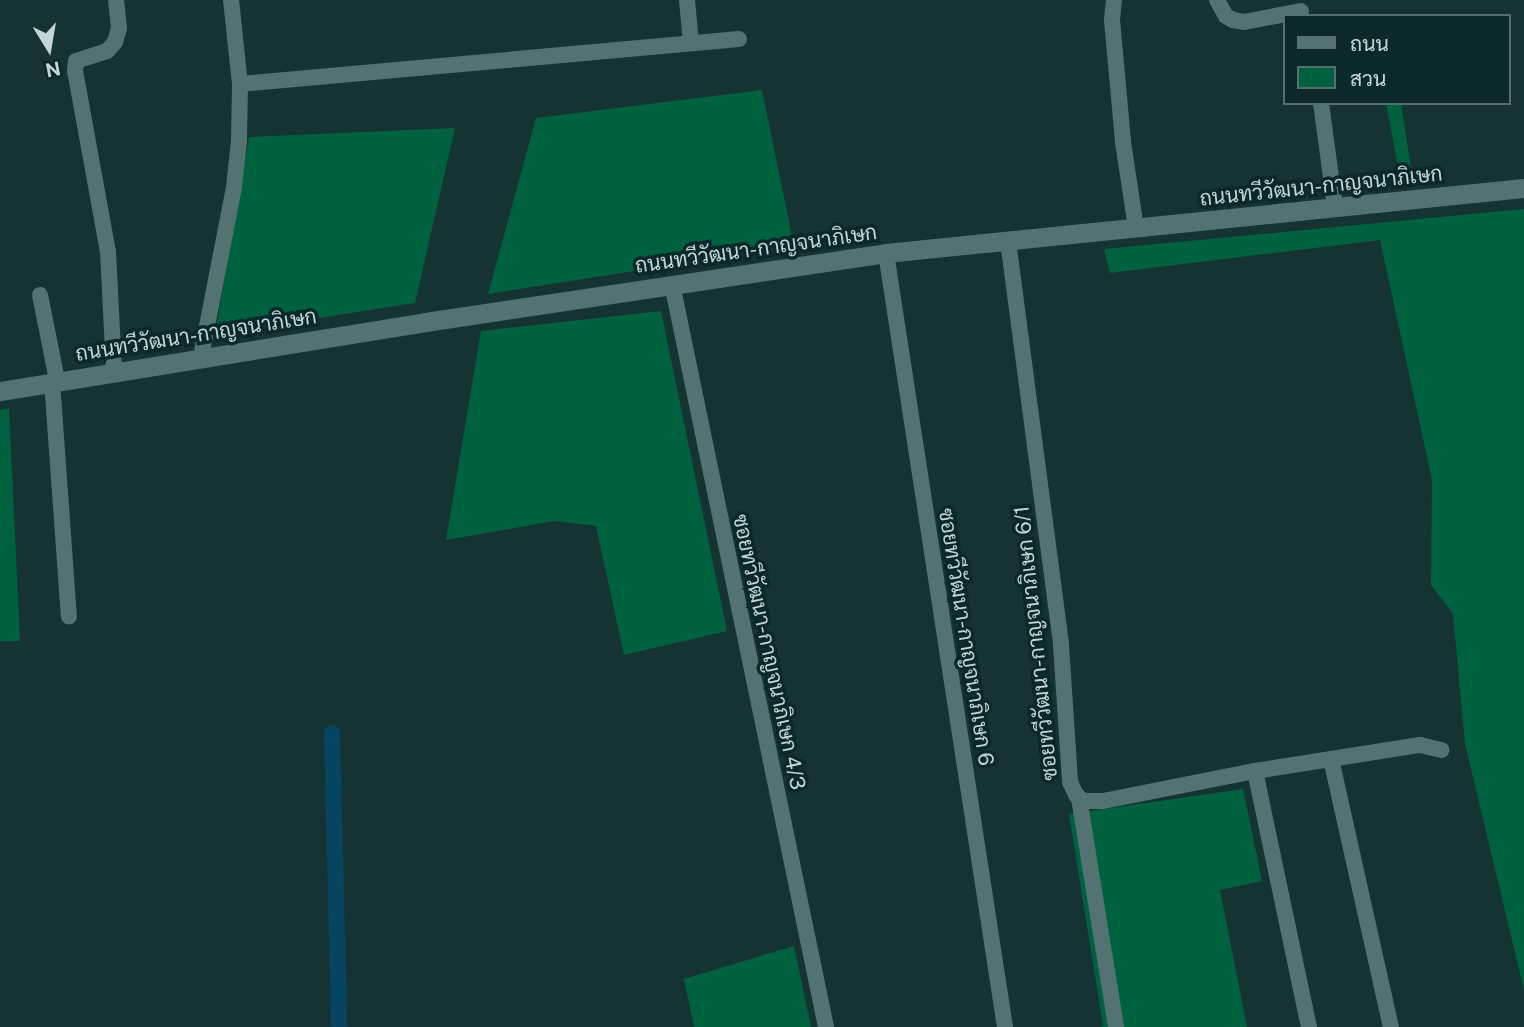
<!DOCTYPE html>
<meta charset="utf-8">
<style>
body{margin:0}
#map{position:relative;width:1524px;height:1027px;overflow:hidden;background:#163334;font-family:"Public Sans",Sarabun,sans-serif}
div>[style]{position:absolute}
.green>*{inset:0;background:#00613e}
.canal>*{height:16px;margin:-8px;padding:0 8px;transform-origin:8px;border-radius:8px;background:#064562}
.minor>*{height:16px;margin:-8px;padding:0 8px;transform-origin:8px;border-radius:8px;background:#537272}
.tertiary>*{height:19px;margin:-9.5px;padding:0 9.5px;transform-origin:9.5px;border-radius:9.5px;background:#537272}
span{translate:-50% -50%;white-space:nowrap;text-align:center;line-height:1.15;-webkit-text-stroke:7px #0b292a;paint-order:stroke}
.street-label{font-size:21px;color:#c5d5d6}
.legend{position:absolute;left:1283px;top:14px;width:228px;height:91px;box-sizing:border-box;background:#0b292a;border:2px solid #556e6f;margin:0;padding:9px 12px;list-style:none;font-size:21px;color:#c5d5d6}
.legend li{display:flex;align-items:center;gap:14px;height:35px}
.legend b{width:35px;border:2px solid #556e6f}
.north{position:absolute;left:14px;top:14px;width:70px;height:70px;-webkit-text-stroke:5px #0b292a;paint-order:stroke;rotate:169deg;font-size:19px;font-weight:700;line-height:28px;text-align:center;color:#c5d5d6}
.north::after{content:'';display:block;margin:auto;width:24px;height:32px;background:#c5d5d6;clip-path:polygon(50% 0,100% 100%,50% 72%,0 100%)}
</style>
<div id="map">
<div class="green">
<i style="clip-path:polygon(762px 90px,794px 246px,488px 294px,536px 118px)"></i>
<i style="clip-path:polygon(1386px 103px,1401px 103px,1412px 175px,1400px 177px)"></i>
<i style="clip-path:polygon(455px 128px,415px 303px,215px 334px,249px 137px)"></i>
<i style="clip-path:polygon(1524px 209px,1524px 990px,1465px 744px,1453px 614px,1431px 585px,1432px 480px,1380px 240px,1110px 273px,1104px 249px)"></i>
<i style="clip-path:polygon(661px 311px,727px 631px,624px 655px,596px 526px,555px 521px,446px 540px,481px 331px)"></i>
<i style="clip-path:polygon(9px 408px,20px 641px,0 641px,0 410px)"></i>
<i style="clip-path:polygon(1243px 789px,1262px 881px,1220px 890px,1247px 1027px,1099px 1027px,1103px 1026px,1069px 814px)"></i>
<i style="clip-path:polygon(794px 946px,811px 1027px,694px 1027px,684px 979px)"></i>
</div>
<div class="canal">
<i style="left:332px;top:733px;width:294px;rotate:88.6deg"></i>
</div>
<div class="minor">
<i style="left:687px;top:0;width:43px;rotate:84.7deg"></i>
<i style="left:1114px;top:0;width:20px;rotate:96deg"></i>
<i style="left:1112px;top:20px;width:122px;rotate:84.8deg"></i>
<i style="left:1123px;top:142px;width:87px;rotate:81.4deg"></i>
<i style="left:1217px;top:0;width:18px;rotate:61deg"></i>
<i style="left:1226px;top:16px;width:8px;rotate:30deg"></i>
<i style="left:1233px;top:20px;width:11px;rotate:10deg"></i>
<i style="left:1244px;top:22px;width:58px;rotate:-10.9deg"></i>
<i style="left:240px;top:84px;width:501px;rotate:-5.15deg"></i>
<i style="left:1321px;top:103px;width:105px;rotate:82.3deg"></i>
<i style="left:1008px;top:241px;width:407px;rotate:82.5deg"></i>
<i style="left:1061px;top:645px;width:137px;rotate:86.2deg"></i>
<i style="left:1070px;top:782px;width:14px;rotate:65deg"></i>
<i style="left:1076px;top:795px;width:10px;rotate:37deg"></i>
<i style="left:1084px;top:801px;width:19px"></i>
<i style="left:1103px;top:801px;width:155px;rotate:-11.2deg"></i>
<i style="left:1255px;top:771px;width:167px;rotate:-9deg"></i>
<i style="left:1420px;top:745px;width:22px;rotate:13deg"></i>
<i style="left:886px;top:253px;width:783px;rotate:81.26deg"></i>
<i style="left:672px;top:284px;width:759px;rotate:78.29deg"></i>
<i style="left:40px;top:295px;width:87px;rotate:78.7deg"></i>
<i style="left:201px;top:357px;width:173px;rotate:-79deg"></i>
<i style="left:234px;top:187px;width:46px;rotate:-83.8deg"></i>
<i style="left:239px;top:141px;width:57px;rotate:-89deg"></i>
<i style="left:240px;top:84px;width:84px;rotate:-96.1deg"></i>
<i style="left:114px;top:370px;width:118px;rotate:-92.9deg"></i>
<i style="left:108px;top:252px;width:184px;rotate:-100.3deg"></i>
<i style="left:75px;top:71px;width:10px;rotate:-84deg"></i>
<i style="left:76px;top:61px;width:33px;rotate:-18deg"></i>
<i style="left:107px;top:51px;width:12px;rotate:-48deg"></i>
<i style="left:115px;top:42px;width:15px;rotate:-74deg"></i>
<i style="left:119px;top:28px;width:28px;rotate:-96deg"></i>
<i style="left:52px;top:381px;width:236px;rotate:85.9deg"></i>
<i style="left:1331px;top:759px;width:275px;rotate:77.4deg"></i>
<i style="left:1255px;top:771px;width:262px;rotate:78.1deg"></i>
<i style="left:1079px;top:798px;width:232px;rotate:80.8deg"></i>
</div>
<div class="tertiary">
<i style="left:0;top:391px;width:431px;rotate:-9.2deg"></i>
<i style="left:425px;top:322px;width:466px;rotate:-8.5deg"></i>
<i style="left:886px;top:253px;width:641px;rotate:-5.82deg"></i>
</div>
<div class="street-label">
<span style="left:1321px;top:186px;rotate:-6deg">ถนนทวีวัฒนา-กาญจนาภิเษก</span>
<span style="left:756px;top:249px;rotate:-8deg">ถนนทวีวัฒนา-กาญจนาภิเษก</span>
<span style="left:196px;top:335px;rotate:-9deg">ถนนทวีวัฒนา-กาญจนาภิเษก</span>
<span style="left:966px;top:637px;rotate:81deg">ซอยทวีวัฒนา-กาญจนาภิเษก 6</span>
<span style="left:1036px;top:643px;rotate:-96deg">ซอยทวีวัฒนา-กาญจนาภิเษก 6/1</span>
<span style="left:769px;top:652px;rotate:78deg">ซอยทวีวัฒนา-กาญจนาภิเษก 4/3</span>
</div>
<ul class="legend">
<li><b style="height:9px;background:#537272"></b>ถนน</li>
<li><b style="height:19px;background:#00613e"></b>สวน</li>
</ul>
<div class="north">N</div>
</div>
